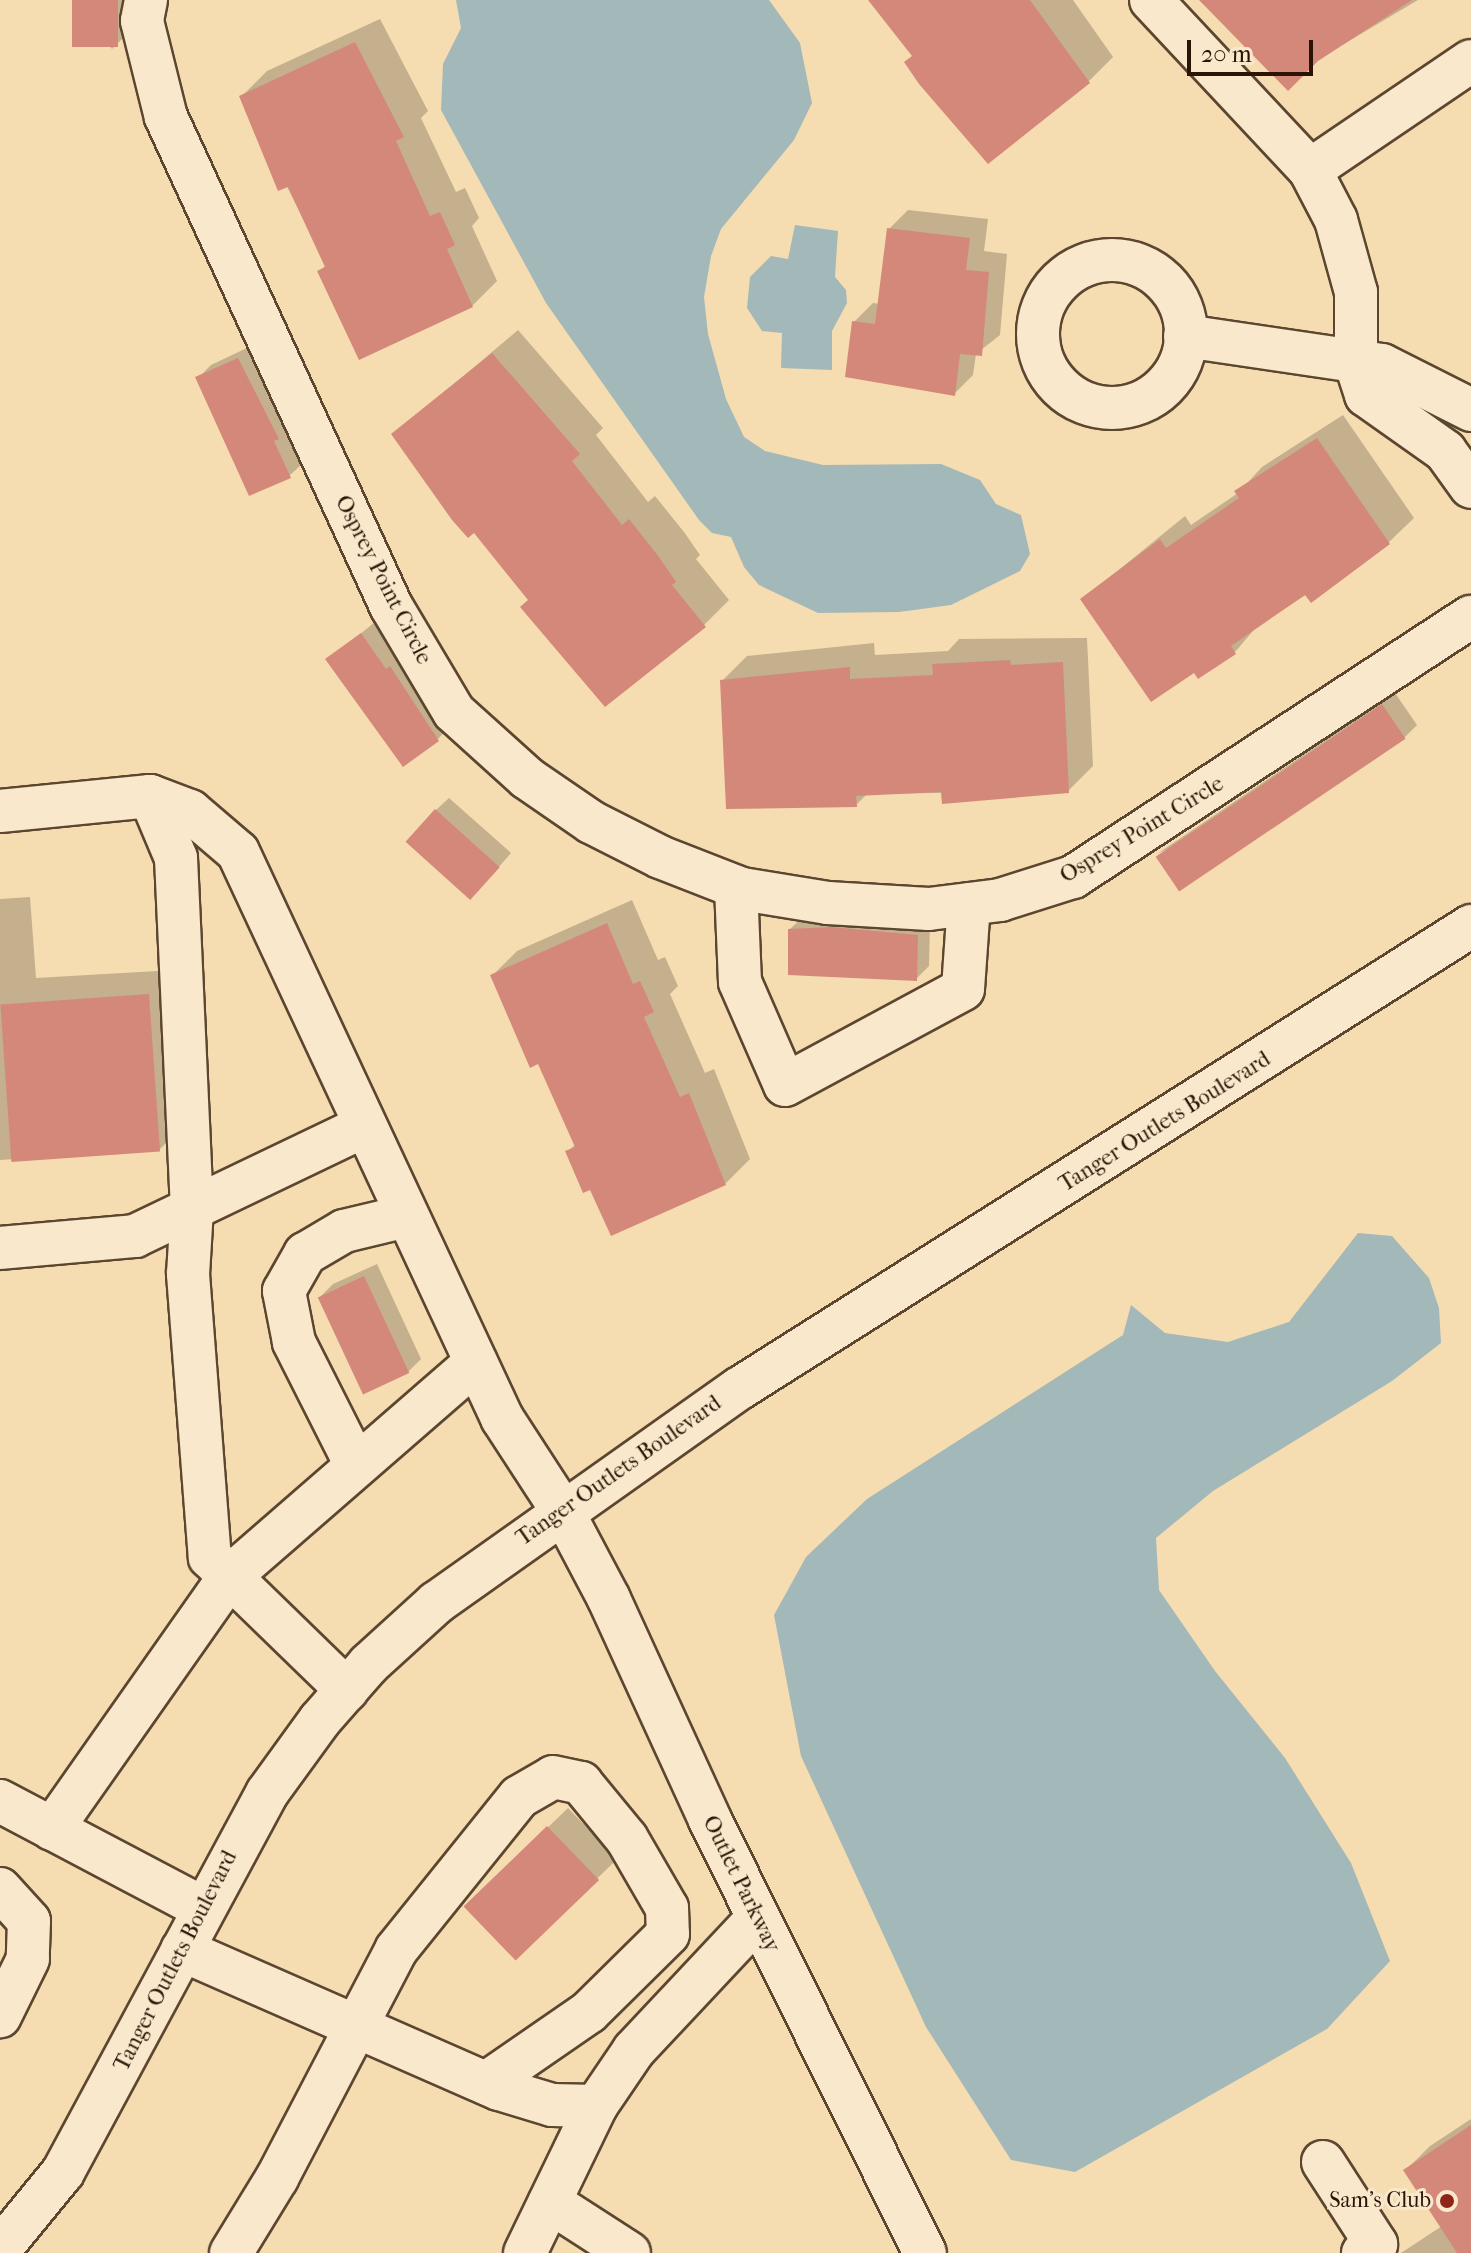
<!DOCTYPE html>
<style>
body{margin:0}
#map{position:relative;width:1471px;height:2253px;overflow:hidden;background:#f6dcb1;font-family:"IM FELL French Canon",serif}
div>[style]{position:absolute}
.water>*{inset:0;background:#a3b8b8}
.shadow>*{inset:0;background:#0003;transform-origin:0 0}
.building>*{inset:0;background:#d4887a;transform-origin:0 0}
.roads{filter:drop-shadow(2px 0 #5c4630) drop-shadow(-2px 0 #5c4630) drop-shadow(0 2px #5c4630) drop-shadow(0 -2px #5c4630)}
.minor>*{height:42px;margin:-21px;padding:0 21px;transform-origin:21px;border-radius:21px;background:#f9e8cc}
.minor>.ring{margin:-21px;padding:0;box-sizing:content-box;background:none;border:42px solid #f9e8cc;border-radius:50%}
.dots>*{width:22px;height:22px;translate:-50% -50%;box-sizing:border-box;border:4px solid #f9e8cc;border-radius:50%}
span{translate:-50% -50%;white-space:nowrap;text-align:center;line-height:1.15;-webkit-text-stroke:6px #f9e8cc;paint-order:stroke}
.street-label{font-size:22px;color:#291405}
.poi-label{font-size:22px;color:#291405}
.right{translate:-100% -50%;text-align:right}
.scale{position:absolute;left:1187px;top:40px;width:126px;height:36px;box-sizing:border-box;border:4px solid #291405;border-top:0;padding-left:10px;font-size:24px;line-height:28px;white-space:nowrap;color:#291405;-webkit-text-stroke:6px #f9e8cc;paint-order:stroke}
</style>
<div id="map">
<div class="water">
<i style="clip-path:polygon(456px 0,769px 0,800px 43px,812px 103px,794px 140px,721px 229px,711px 256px,704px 297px,708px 334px,726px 399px,744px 437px,765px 451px,823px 465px,941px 464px,980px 480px,996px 504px,1021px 515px,1030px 554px,1020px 571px,951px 605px,899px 612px,818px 613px,759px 585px,744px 567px,731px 537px,712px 533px,699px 520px,546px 303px,441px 110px,443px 64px,461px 28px)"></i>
<i style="clip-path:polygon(795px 225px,838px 231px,835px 277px,846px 290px,847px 303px,832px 331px,832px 370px,781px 368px,782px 333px,762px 331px,747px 308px,750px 277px,771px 256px,788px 259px)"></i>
<i style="clip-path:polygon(1358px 1233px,1392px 1236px,1429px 1278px,1439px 1308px,1441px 1343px,1392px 1381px,1213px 1491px,1156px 1538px,1159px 1590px,1215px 1671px,1285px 1758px,1351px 1863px,1390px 1961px,1327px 2029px,1075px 2172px,1011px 2160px,926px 2027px,801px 1756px,774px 1615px,806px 1557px,867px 1499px,1123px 1335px,1131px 1305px,1165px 1333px,1228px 1342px,1289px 1322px)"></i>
</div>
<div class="shadow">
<i style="clip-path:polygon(74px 0,128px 0,125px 36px,112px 49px)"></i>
<i style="clip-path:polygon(870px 0,1073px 0,1113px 57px,1088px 82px,914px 55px)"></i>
<i style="clip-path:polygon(1202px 0,1418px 0,1317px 60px)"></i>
<i style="clip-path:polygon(380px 19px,428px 111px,421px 118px,456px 192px,465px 188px,479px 218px,472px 226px,497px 281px,472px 306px,319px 272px,326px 265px,242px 96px,267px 71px)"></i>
<i style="clip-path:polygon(908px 210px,988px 219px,984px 251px,1007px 254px,1000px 335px,976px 354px,973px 375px,954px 394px,854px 322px,873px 303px,880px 304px,889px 229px)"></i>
<i style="clip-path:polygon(518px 330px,603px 428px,596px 435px,648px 502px,655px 496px,684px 532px,700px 555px,696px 559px,729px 600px,704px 625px,530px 599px,394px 435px)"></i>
<i style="clip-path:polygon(251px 346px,272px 384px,302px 464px,289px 476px,198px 378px,211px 365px)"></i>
<i style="clip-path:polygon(1343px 415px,1414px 518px,1389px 542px,1258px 625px,1235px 652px,1194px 670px,1083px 599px,1185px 516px,1191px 525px,1238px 493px,1262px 467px)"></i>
<i style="clip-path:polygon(375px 622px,450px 726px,438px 739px,328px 660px)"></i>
<i style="clip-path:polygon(1087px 638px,1093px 766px,1068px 791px,867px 794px,856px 805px,722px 681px,747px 656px,874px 643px,875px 655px,948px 651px,959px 639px)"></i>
<i style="clip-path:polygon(1395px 693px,1417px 725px,1404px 738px,1157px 854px)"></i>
<i style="clip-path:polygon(449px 798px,511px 853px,483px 885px,436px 810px)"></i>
<i style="clip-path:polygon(30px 897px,36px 978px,174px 970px,184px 1125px,159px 1150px,0 1160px,0 899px)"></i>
<i style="clip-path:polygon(632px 900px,658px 960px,665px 957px,678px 986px,670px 994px,705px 1073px,714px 1069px,750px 1159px,725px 1184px,591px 1187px,567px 1152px,576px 1144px,539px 1061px,492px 976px,517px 951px)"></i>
<i style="clip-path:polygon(803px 917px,930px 923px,929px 966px,916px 979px,790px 929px)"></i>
<i style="clip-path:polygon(377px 1264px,421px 1359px,408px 1372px,320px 1297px,333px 1284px)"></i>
<i style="left:568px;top:1808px;width:71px;height:141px;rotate:46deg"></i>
<i style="clip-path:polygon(1471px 2119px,1471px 2253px,1401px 2253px,1442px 2226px,1405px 2171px,1430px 2146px)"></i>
</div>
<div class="building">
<i style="left:72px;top:0;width:46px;height:47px"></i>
<i style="clip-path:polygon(868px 0,1030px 0,1090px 83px,988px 164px,919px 84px,904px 62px,912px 56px)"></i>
<i style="clip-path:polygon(1199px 0,1412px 0,1318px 61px,1288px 91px)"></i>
<i style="clip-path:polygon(355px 42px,404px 137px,396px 141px,430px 216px,440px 212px,455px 245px,447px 249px,473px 307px,359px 360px,317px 271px,325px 267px,288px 187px,278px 191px,239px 96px)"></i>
<i style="clip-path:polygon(887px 228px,970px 238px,966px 270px,989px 272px,982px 356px,960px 354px,955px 396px,845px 377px,852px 321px,875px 324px)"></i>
<i style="clip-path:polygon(492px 353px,580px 454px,572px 461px,622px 525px,629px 519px,659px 557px,676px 582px,672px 585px,706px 627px,605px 707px,520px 607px,528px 600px,474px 533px,468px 538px,452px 520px,391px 434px)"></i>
<i style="clip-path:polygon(238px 358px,279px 439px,274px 441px,291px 478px,249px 496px,195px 377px)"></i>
<i style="clip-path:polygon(1317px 438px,1390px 544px,1311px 603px,1305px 595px,1231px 646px,1236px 654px,1198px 679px,1194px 673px,1151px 702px,1080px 599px,1160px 539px,1166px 548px,1239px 498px,1234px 491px)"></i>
<i style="clip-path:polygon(361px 633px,386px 669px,390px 666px,439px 741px,403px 767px,325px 659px)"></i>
<i style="clip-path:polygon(1010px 660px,1011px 665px,1063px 662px,1069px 793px,942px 804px,941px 792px,856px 796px,857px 807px,726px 809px,720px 680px,850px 667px,850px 679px,933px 675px,932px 664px)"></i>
<i style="left:1382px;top:704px;width:42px;height:273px;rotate:56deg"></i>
<i style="left:435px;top:809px;width:87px;height:44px;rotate:42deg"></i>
<i style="clip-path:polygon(607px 923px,633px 984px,640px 981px,654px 1012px,644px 1017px,680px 1097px,689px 1093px,726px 1185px,611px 1236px,590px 1190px,583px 1193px,565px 1151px,575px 1147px,538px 1064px,530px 1068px,490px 975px)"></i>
<i style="clip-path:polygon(831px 927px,918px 935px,917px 981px,788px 975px,788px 929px)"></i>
<i style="left:149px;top:994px;width:158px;height:149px;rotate:86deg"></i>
<i style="left:364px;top:1276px;width:107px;height:51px;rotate:65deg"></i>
<i style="left:547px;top:1826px;width:75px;height:116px;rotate:46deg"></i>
<i style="clip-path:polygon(1471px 2125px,1471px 2253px,1457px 2253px,1403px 2170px)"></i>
</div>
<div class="roads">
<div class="minor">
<i style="left:146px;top:0;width:21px;rotate:101deg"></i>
<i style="left:142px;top:21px;width:99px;rotate:76deg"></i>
<i style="left:166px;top:117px;width:538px;rotate:65.29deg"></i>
<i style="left:391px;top:606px;width:123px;rotate:59.3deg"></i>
<i style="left:454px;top:712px;width:98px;rotate:42.1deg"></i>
<i style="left:527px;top:778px;width:78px;rotate:34.5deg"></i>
<i style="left:591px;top:822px;width:77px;rotate:26.9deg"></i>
<i style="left:660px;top:857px;width:88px;rotate:21.3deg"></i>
<i style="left:742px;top:889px;width:87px;rotate:9.2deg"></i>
<i style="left:828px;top:903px;width:101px;rotate:3.4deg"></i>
<i style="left:929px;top:909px;width:72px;rotate:-7.2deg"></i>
<i style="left:1000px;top:900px;width:77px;rotate:-17.5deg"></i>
<i style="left:1073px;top:877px;width:475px;rotate:-33.2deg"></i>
<i style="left:1151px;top:0;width:233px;rotate:46.9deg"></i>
<i style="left:1310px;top:170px;width:56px;rotate:62.5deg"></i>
<i style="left:1336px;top:220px;width:75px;rotate:74.5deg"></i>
<i style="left:1356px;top:292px;width:72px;rotate:90deg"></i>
<i style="left:1356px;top:364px;width:33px;rotate:72deg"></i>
<i style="left:1366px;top:395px;width:97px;rotate:35.3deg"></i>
<i style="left:1445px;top:451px;width:44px;rotate:54.2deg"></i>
<i style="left:1310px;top:170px;width:194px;rotate:-34.1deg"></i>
<i class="ring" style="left:1038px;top:260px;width:106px;height:106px"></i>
<i style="left:1185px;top:336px;width:199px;rotate:8.4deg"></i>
<i style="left:1382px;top:365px;width:100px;rotate:26.8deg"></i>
<i style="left:150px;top:796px;width:67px;rotate:67.2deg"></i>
<i style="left:176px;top:858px;width:351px;rotate:87.4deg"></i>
<i style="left:192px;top:1209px;width:65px;rotate:93.5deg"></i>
<i style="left:188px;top:1274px;width:284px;rotate:85.6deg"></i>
<i style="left:210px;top:1557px;width:191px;rotate:44.2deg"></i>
<i style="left:0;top:811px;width:151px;rotate:-5.7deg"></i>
<i style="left:150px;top:796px;width:43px;rotate:20.6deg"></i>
<i style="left:190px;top:811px;width:63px;rotate:40.5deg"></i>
<i style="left:238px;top:852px;width:625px;rotate:64.99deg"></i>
<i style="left:502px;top:1418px;width:112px;rotate:57deg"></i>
<i style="left:563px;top:1512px;width:98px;rotate:62.1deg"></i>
<i style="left:609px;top:1599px;width:243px;rotate:65.4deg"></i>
<i style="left:710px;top:1820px;width:483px;rotate:63.6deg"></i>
<i style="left:736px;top:887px;width:95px;rotate:87.6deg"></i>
<i style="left:740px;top:982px;width:112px;rotate:66.4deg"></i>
<i style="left:785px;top:1085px;width:202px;rotate:-28.3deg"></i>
<i style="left:963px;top:989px;width:85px;rotate:-86deg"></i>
<i style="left:0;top:1248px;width:136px;rotate:-5.1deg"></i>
<i style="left:135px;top:1236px;width:255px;rotate:-25.6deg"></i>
<i style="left:356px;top:1465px;width:138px;rotate:-116.8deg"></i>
<i style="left:294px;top:1342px;width:52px;rotate:-101.1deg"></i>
<i style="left:284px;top:1291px;width:43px;rotate:-60.4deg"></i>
<i style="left:305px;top:1254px;width:45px;rotate:-30.5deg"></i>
<i style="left:344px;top:1231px;width:65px;rotate:-13.4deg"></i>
<i style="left:0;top:1801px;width:229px;rotate:27.8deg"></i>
<i style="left:52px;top:1829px;width:308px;rotate:-54.9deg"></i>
<i style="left:229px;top:1577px;width:327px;rotate:-41deg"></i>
<i style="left:0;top:1889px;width:43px;rotate:47.8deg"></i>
<i style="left:29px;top:1921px;width:38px;rotate:92deg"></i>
<i style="left:28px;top:1959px;width:64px;rotate:116.2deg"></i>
<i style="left:182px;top:1950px;width:346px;rotate:23.7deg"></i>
<i style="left:499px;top:2089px;width:55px;rotate:16.8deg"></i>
<i style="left:552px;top:2105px;width:44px;rotate:1.3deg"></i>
<i style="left:596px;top:2106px;width:68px;rotate:-55.8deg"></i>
<i style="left:634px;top:2050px;width:181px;rotate:-46.8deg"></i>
<i style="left:1323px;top:2162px;width:98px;rotate:57.1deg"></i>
<i style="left:1376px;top:2244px;width:16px;rotate:145deg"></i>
<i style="left:550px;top:2202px;width:94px;rotate:32.8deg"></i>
<i style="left:0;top:2249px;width:99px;rotate:-50.7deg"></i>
<i style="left:63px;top:2172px;width:430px;rotate:-61.7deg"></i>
<i style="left:267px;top:1793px;width:90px;rotate:-54deg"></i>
<i style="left:320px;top:1720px;width:74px;rotate:-48.8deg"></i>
<i style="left:369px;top:1664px;width:91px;rotate:-42.3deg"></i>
<i style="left:436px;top:1603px;width:372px;rotate:-35.3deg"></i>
<i style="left:740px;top:1388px;width:865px;rotate:-32.29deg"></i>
<i style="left:231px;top:2253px;width:88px;rotate:-58.5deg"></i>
<i style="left:277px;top:2178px;width:257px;rotate:-62.4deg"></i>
<i style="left:396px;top:1950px;width:196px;rotate:-51.2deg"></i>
<i style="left:519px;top:1797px;width:39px;rotate:-30deg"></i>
<i style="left:553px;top:1777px;width:29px;rotate:12deg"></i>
<i style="left:581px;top:1783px;width:72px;rotate:50.6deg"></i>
<i style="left:627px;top:1839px;width:80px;rotate:59.9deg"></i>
<i style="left:667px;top:1908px;width:26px;rotate:88deg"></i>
<i style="left:668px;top:1934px;width:111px;rotate:135.4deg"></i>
<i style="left:589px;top:2012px;width:125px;rotate:145.4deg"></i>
<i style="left:525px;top:2253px;width:163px;rotate:-64.2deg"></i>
</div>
</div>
<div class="dots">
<i style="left:1447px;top:2201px;background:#8f2418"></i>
</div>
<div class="street-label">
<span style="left:383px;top:580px;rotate:63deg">Osprey Point Circle</span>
<span style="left:1142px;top:830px;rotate:-31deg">Osprey Point Circle</span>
<span style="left:1165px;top:1122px;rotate:-32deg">Tanger Outlets Boulevard</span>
<span style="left:619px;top:1471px;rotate:-35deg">Tanger Outlets Boulevard</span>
<span style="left:741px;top:1884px;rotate:64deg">Outlet Parkway</span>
<span style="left:176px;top:1961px;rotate:-63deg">Tanger Outlets Boulevard</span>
</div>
<div class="poi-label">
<span class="right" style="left:1431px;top:2201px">Sam's Club</span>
</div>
<div class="scale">20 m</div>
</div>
